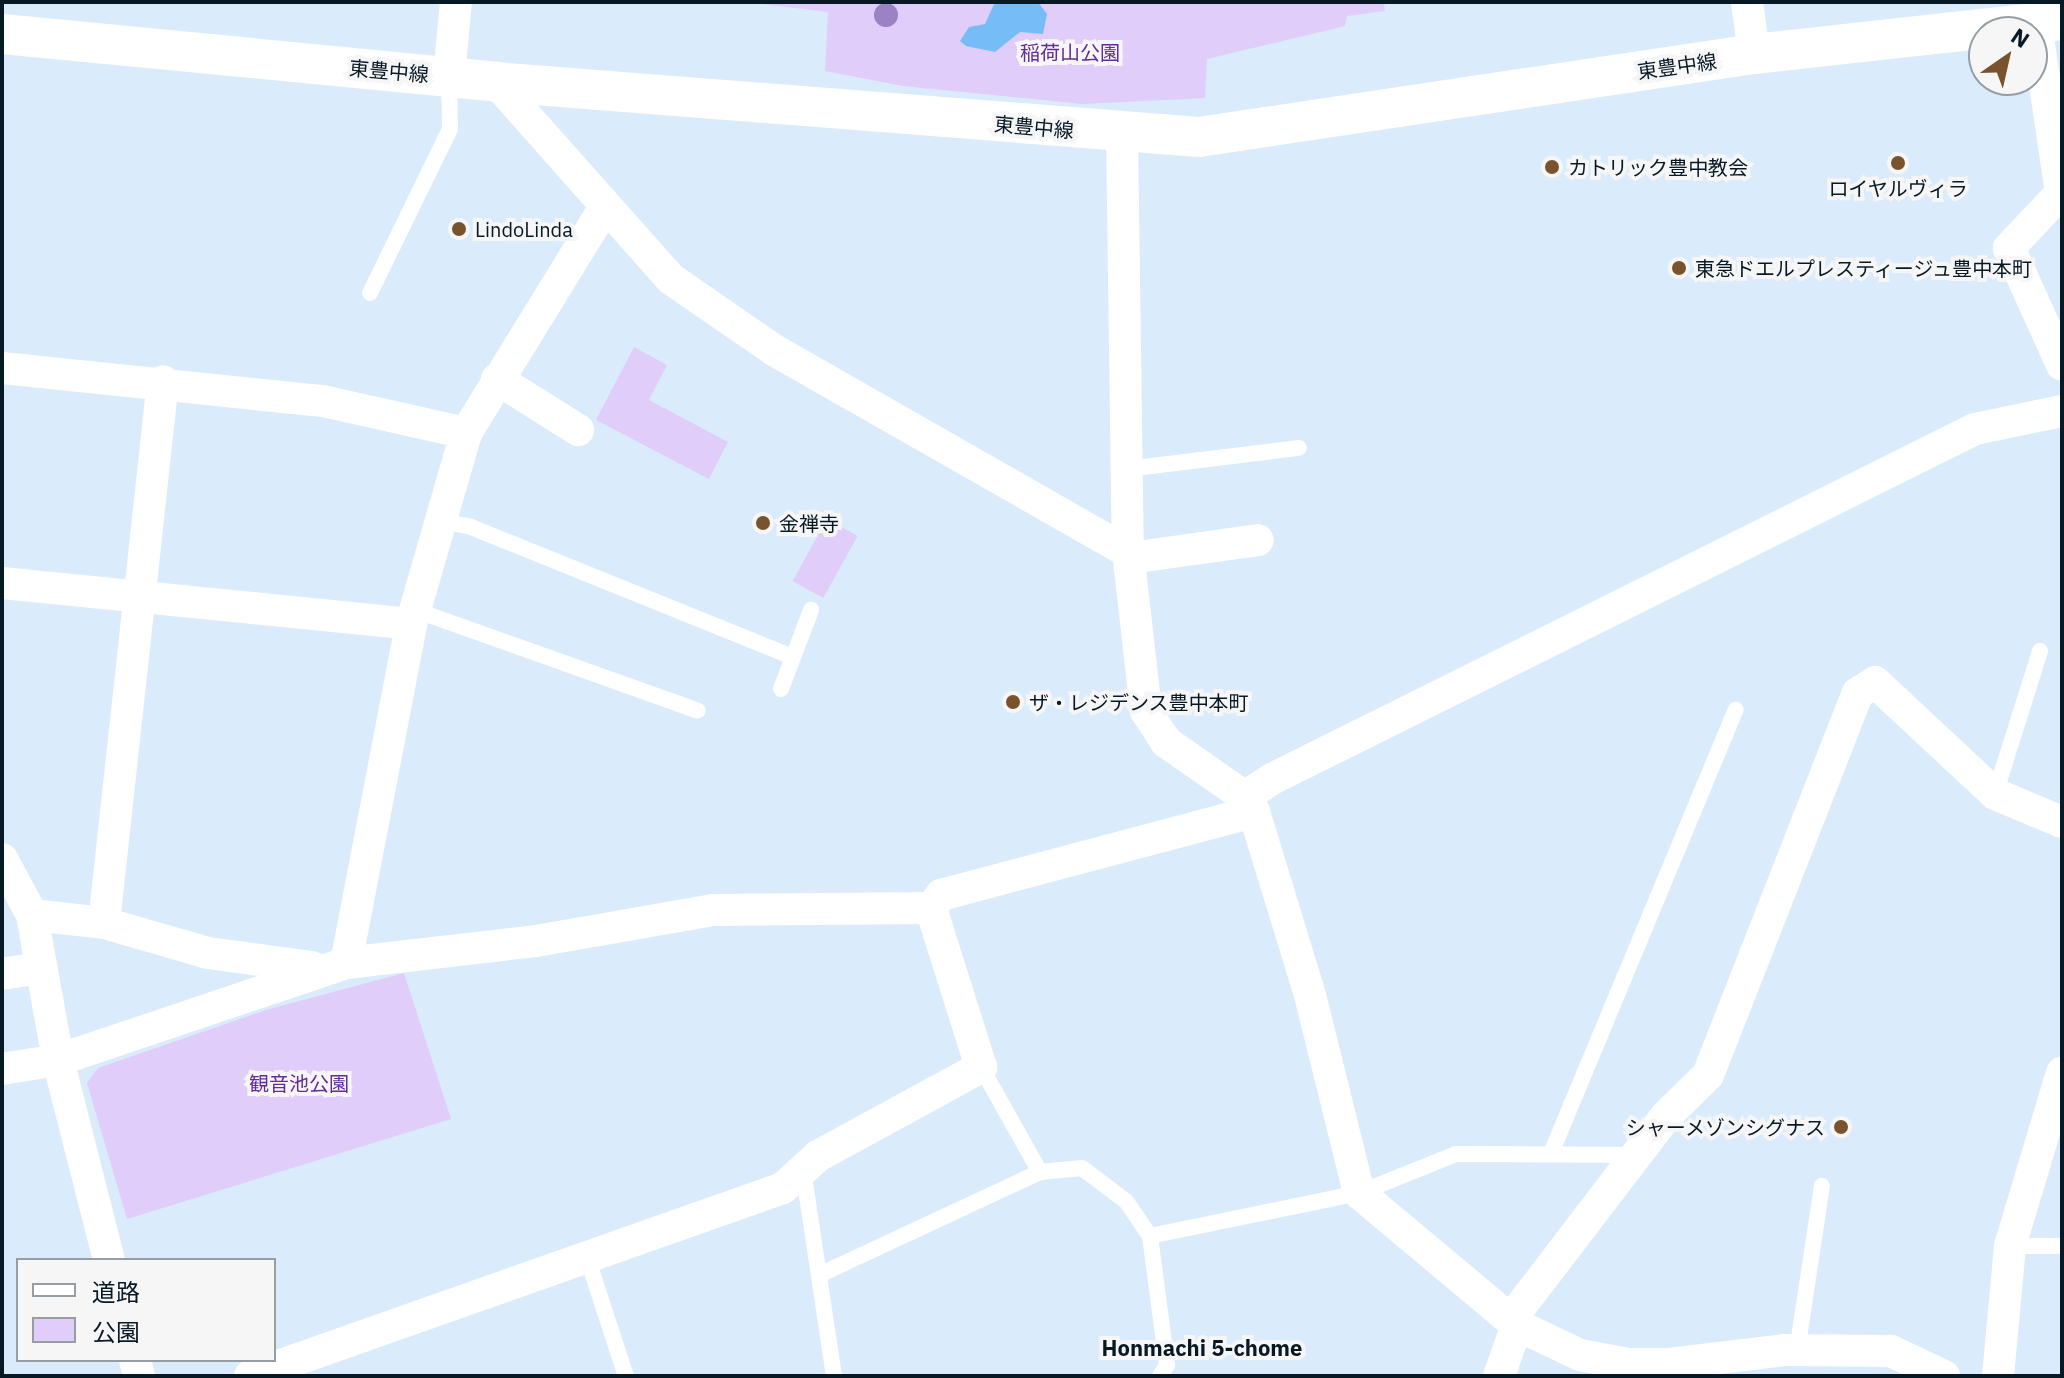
<!DOCTYPE html>
<meta charset="utf-8">
<style>
body{margin:0}
#map{position:relative;width:2064px;height:1378px;overflow:hidden;background:#daebfb;font-family:"IBM Plex Sans","Noto Sans JP",sans-serif}
div>[style]{position:absolute}
.green>*{inset:0;background:#e0cdfa;transform-origin:0 0}
.water>*{inset:0;background:#76bdf7}
.service>*{height:16px;margin:-8px;padding:0 8px;transform-origin:8px;border-radius:8px;background:#fff}
.minor>*{height:32px;margin:-16px;padding:0 16px;transform-origin:16px;border-radius:16px;background:#fff}
.tertiary>*{height:40px;margin:-20px;padding:0 20px;transform-origin:20px;border-radius:20px;background:#fff}
.trees>*{width:24px;height:24px;margin:-12px;border-radius:50%;background:#9a82c4}
.dots>*{width:22px;height:22px;translate:-50% -50%;box-sizing:border-box;border:4px solid #f6f6f6;border-radius:50%}
span{translate:-50% -50%;white-space:nowrap;text-align:center;line-height:1.15;-webkit-text-stroke:8px #f6f6f6;paint-order:stroke}
.park-label{font-size:20px;color:#652c97}
.street-label{font-size:20px;color:#081926}
.poi-label{font-size:20px;color:#081926}
.left{translate:0 -50%;text-align:left}
.right{translate:-100% -50%;text-align:right}
.neighbourhood-label{font-size:22px;color:#081926;font-weight:700}
.frame{position:absolute;inset:0;border:4px solid #081926;pointer-events:none}
.legend{position:absolute;left:16px;top:1258px;width:260px;height:104px;box-sizing:border-box;background:#f6f6f6;border:2px solid #979ea3;margin:0;padding:10px 14px;list-style:none;font-size:24px;color:#081926}
.legend li{display:flex;align-items:center;gap:16px;height:40px}
.legend b{width:40px;border:2px solid #979ea3}
.north{position:absolute;left:1968px;top:16px;width:80px;height:80px;box-sizing:border-box;background:#f6f6f6;border:2px solid #979ea3;border-radius:50%;rotate:34deg;font-size:22px;font-weight:700;line-height:32px;text-align:center;color:#081926}
.north::after{content:'';display:block;margin:auto;width:28px;height:36px;background:#78532e;clip-path:polygon(50% 0,100% 100%,50% 72%,0 100%)}
</style>
<div id="map">
<div class="green">
<i style="clip-path:polygon(746px 2px,1391px 2px,1384px 3px,1385px 11px,1347px 16px,1345px 26px,1207px 59px,1205px 98px,1082px 104px,903px 86px,825px 71px,828px 12px)"></i>
<i style="clip-path:polygon(634px 347px,667px 365px,649px 400px,728px 442px,709px 479px,596px 420px)"></i>
<i style="left:827px;top:519px;width:35px;height:71px;rotate:29deg"></i>
<i style="clip-path:polygon(404px 973px,451px 1119px,127px 1219px,87px 1083px,98px 1068px,266px 1010px)"></i>
</div>
<div class="water">
<i style="clip-path:polygon(995px 2px,1038px 2px,1047px 14px,1043px 34px,1020px 32px,995px 52px,966px 46px,960px 41px,969px 27px,985px 24px)"></i>
</div>
<div class="service">
<i style="left:370px;top:293px;width:182px;rotate:-64deg"></i>
<i style="left:450px;top:129px;width:52px;rotate:-91.1deg"></i>
<i style="left:1127px;top:469px;width:173px;rotate:-7deg"></i>
<i style="left:441px;top:521px;width:31px;rotate:11deg"></i>
<i style="left:471px;top:527px;width:346px;rotate:22deg"></i>
<i style="left:415px;top:610px;width:300px;rotate:19.6deg"></i>
<i style="left:781px;top:689px;width:85px;rotate:-69.2deg"></i>
<i style="left:1995px;top:794px;width:150px;rotate:-72.5deg"></i>
<i style="left:981px;top:1067px;width:120px;rotate:60.7deg"></i>
<i style="left:1552px;top:1151px;width:478px;rotate:-67.4deg"></i>
<i style="left:803px;top:1169px;width:209px;rotate:81.5deg"></i>
<i style="left:1150px;top:1236px;width:213px;rotate:-11.6deg"></i>
<i style="left:1359px;top:1193px;width:105px;rotate:-21.9deg"></i>
<i style="left:1456px;top:1154px;width:181px;rotate:0.3deg"></i>
<i style="left:2010px;top:1246px;width:52px"></i>
<i style="left:587px;top:1257px;width:125px;rotate:71.9deg"></i>
<i style="left:819px;top:1275px;width:244px;rotate:-25deg"></i>
<i style="left:1040px;top:1172px;width:42px;rotate:-5.4deg"></i>
<i style="left:1082px;top:1168px;width:55px;rotate:36.9deg"></i>
<i style="left:1126px;top:1201px;width:42px;rotate:55.6deg"></i>
<i style="left:1150px;top:1236px;width:130px;rotate:82.5deg"></i>
<i style="left:1167px;top:1365px;width:13px;rotate:122deg"></i>
<i style="left:1797px;top:1351px;width:167px;rotate:-81.4deg"></i>
</div>
<div class="minor">
<i style="left:1747px;top:2px;width:52px;rotate:82.3deg"></i>
<i style="left:2036px;top:24px;width:171px;rotate:81.6deg"></i>
<i style="left:2061px;top:193px;width:76px;rotate:133.4deg"></i>
<i style="left:2009px;top:248px;width:128px;rotate:65.6deg"></i>
<i style="left:449px;top:77px;width:75px;rotate:-84.7deg"></i>
<i style="left:496px;top:82px;width:264px;rotate:48.4deg"></i>
<i style="left:671px;top:279px;width:125px;rotate:34.6deg"></i>
<i style="left:774px;top:350px;width:408px;rotate:29.7deg"></i>
<i style="left:1122px;top:134px;width:418px;rotate:89.2deg"></i>
<i style="left:1128px;top:552px;width:160px;rotate:83.5deg"></i>
<i style="left:1146px;top:711px;width:37px;rotate:57deg"></i>
<i style="left:1166px;top:742px;width:96px;rotate:34.8deg"></i>
<i style="left:1245px;top:797px;width:17px;rotate:59deg"></i>
<i style="left:1254px;top:812px;width:191px;rotate:73deg"></i>
<i style="left:1310px;top:995px;width:204px;rotate:76.1deg"></i>
<i style="left:1359px;top:1193px;width:206px;rotate:39.9deg"></i>
<i style="left:1517px;top:1325px;width:70px;rotate:25.5deg"></i>
<i style="left:1580px;top:1355px;width:49px;rotate:10.6deg"></i>
<i style="left:1628px;top:1364px;width:41px"></i>
<i style="left:1669px;top:1364px;width:116px;rotate:-6.9deg"></i>
<i style="left:1784px;top:1350px;width:107px;rotate:0.5deg"></i>
<i style="left:1891px;top:1351px;width:59px;rotate:25.3deg"></i>
<i style="left:2px;top:368px;width:323px;rotate:5.9deg"></i>
<i style="left:323px;top:401px;width:147px;rotate:12.6deg"></i>
<i style="left:497px;top:379px;width:96px;rotate:32.2deg"></i>
<i style="left:1130px;top:558px;width:129px;rotate:-8deg"></i>
<i style="left:2px;top:583px;width:411px;rotate:5.7deg"></i>
<i style="left:1245px;top:797px;width:32px;rotate:-34deg"></i>
<i style="left:1272px;top:779px;width:785px;rotate:-26.47deg"></i>
<i style="left:1975px;top:429px;width:89px;rotate:-11.7deg"></i>
<i style="left:2px;top:859px;width:64px;rotate:61.8deg"></i>
<i style="left:32px;top:915px;width:147px;rotate:79.8deg"></i>
<i style="left:58px;top:1060px;width:206px;rotate:75.7deg"></i>
<i style="left:32px;top:915px;width:72px;rotate:6.3deg"></i>
<i style="left:104px;top:923px;width:108px;rotate:16.1deg"></i>
<i style="left:208px;top:953px;width:105px;rotate:7.7deg"></i>
<i style="left:104px;top:923px;width:545px;rotate:-83.79deg"></i>
<i style="left:346px;top:963px;width:345px;rotate:-79.1deg"></i>
<i style="left:411px;top:624px;width:199px;rotate:-73.9deg"></i>
<i style="left:466px;top:433px;width:263px;rotate:-58.4deg"></i>
<i style="left:2px;top:974px;width:36px;rotate:-9deg"></i>
<i style="left:2px;top:1069px;width:57px;rotate:-9.1deg"></i>
<i style="left:58px;top:1060px;width:304px;rotate:-18.6deg"></i>
<i style="left:346px;top:963px;width:191px;rotate:-6.6deg"></i>
<i style="left:536px;top:941px;width:180px;rotate:-9.9deg"></i>
<i style="left:713px;top:910px;width:218px;rotate:-0.5deg"></i>
<i style="left:931px;top:908px;width:16px;rotate:-52deg"></i>
<i style="left:941px;top:895px;width:324px;rotate:-14.9deg"></i>
<i style="left:1511px;top:1319px;width:257px;rotate:-52.6deg"></i>
<i style="left:1667px;top:1115px;width:57px;rotate:-44.3deg"></i>
<i style="left:1708px;top:1075px;width:410px;rotate:-68.6deg"></i>
<i style="left:1858px;top:693px;width:20px;rotate:-33deg"></i>
<i style="left:1875px;top:682px;width:164px;rotate:43deg"></i>
<i style="left:1995px;top:794px;width:73px;rotate:22.7deg"></i>
<i style="left:135px;top:1360px;width:16px;rotate:76deg"></i>
<i style="left:250px;top:1376px;width:565px;rotate:-19.43deg"></i>
<i style="left:783px;top:1188px;width:47px;rotate:-42.4deg"></i>
<i style="left:818px;top:1156px;width:186px;rotate:-28.6deg"></i>
<i style="left:981px;top:1067px;width:167px;rotate:-107.5deg"></i>
<i style="left:1499px;top:1376px;width:54px;rotate:-70.6deg"></i>
<i style="left:1998px;top:1376px;width:131px;rotate:-84.7deg"></i>
<i style="left:2010px;top:1246px;width:181px;rotate:-73.3deg"></i>
</div>
<div class="tertiary">
<i style="left:2px;top:34px;width:496px;rotate:5.5deg"></i>
<i style="left:496px;top:82px;width:705px;rotate:4.47deg"></i>
<i style="left:1199px;top:137px;width:561px;rotate:-8.51deg"></i>
<i style="left:1754px;top:54px;width:310px;rotate:-6.3deg"></i>
</div>
<div class="trees">
<i style="left:886px;top:15px"></i>
</div>
<div class="dots">
<i style="left:1898px;top:163px;background:#78532e"></i>
<i style="left:1552px;top:167px;background:#78532e"></i>
<i style="left:459px;top:229px;background:#78532e"></i>
<i style="left:1679px;top:268px;background:#78532e"></i>
<i style="left:763px;top:523px;background:#78532e"></i>
<i style="left:1013px;top:702px;background:#78532e"></i>
<i style="left:1841px;top:1127px;background:#78532e"></i>
</div>
<div class="park-label">
<span style="left:1070px;top:52px">稲荷山公園</span>
<span style="left:299px;top:1083px">観音池公園</span>
</div>
<div class="street-label">
<span style="left:1677px;top:66px;rotate:-8deg">東豊中線</span>
<span style="left:389px;top:71px;rotate:5deg">東豊中線</span>
<span style="left:1034px;top:127px;rotate:5deg">東豊中線</span>
</div>
<div class="poi-label">
<span class="left" style="left:1568px;top:167px">カトリック豊中教会</span>
<span style="left:1898px;top:188px">ロイヤルヴィラ</span>
<span class="left" style="left:475px;top:229px">LindoLinda</span>
<span class="left" style="left:1695px;top:268px">東急ドエルプレスティージュ豊中本町</span>
<span class="left" style="left:779px;top:523px">金禅寺</span>
<span class="left" style="left:1029px;top:702px">ザ・レジデンス豊中本町</span>
<span class="right" style="left:1825px;top:1127px">シャーメゾンシグナス</span>
</div>
<div class="neighbourhood-label">
<span style="left:1202px;top:1348px">Honmachi 5-chome</span>
</div>
<div class="frame"></div>
<ul class="legend">
<li><b style="height:10px;background:#fff"></b>道路</li>
<li><b style="height:22px;background:#e0cdfa"></b>公園</li>
</ul>
<div class="north">N</div>
</div>
